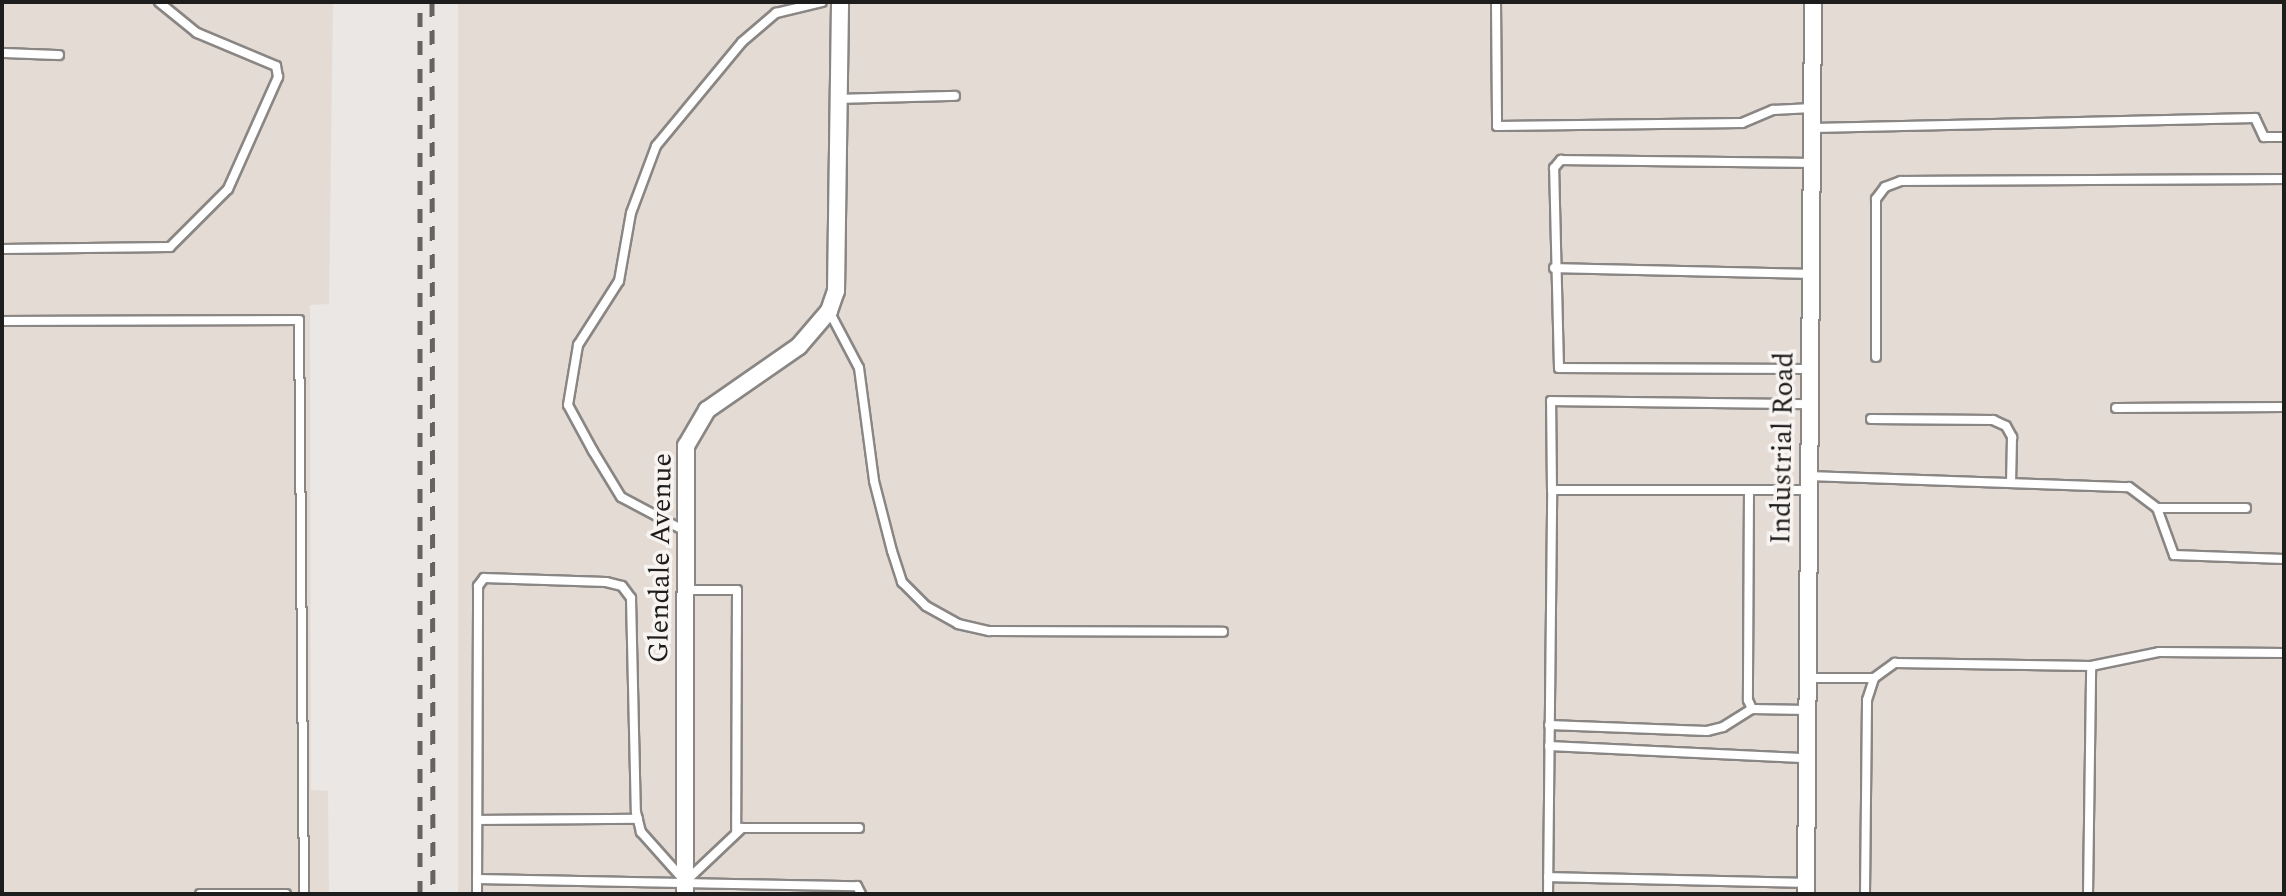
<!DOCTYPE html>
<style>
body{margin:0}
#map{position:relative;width:2286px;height:896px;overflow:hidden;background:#eae7e5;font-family:Spectral,serif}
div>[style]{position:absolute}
.built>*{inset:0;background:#e5dbd5;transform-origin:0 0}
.roads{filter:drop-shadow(2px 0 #898684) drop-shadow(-2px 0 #898684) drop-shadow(0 2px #898684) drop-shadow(0 -2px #898684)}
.service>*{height:8px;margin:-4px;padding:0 4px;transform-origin:4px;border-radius:4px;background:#fff}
.minor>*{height:16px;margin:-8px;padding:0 8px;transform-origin:8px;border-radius:8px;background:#fff}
.rail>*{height:5px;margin-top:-2.5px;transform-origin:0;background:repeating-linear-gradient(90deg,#656463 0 14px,transparent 0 28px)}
span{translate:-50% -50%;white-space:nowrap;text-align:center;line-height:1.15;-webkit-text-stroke:7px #f7f4f2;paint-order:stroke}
.street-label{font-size:28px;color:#1e1d1d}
.frame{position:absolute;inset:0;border:4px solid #1e1d1d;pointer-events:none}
</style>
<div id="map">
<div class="built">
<i style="clip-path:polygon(2px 2px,333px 2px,329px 304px,310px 305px,311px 790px,328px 791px,329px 894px,2px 894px)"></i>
<i style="left:458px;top:2px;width:1826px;height:892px"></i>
</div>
<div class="roads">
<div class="service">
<i style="left:1496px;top:2px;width:124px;rotate:89.5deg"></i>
<i style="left:1497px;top:126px;width:245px;rotate:-0.7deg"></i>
<i style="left:1742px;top:123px;width:34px;rotate:-23deg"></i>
<i style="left:1773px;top:110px;width:39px;rotate:-3deg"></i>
<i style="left:2px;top:53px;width:57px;rotate:2deg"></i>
<i style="left:839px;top:99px;width:116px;rotate:-1.5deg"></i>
<i style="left:1813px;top:128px;width:442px;rotate:-1.3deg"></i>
<i style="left:2255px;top:118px;width:21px;rotate:65deg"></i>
<i style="left:2264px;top:137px;width:20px"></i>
<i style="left:2px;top:249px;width:168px;rotate:-0.7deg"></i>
<i style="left:170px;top:247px;width:82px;rotate:-45deg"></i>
<i style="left:228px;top:189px;width:123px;rotate:-65.9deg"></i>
<i style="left:278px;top:77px;width:11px;rotate:-100deg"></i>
<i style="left:276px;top:66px;width:86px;rotate:-157.3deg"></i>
<i style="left:197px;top:33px;width:49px;rotate:-140.8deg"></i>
<i style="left:1554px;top:268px;width:256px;rotate:1.3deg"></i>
<i style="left:829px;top:311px;width:64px;rotate:62.2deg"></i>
<i style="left:859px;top:368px;width:114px;rotate:82.4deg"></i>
<i style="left:874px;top:481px;width:72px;rotate:75.6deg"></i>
<i style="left:892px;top:551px;width:33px;rotate:72deg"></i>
<i style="left:902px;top:582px;width:34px;rotate:45deg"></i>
<i style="left:926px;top:606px;width:37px;rotate:29deg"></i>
<i style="left:958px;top:624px;width:32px;rotate:13deg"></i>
<i style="left:989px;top:631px;width:234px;rotate:0.2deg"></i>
<i style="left:2px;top:321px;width:297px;rotate:-0.2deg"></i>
<i style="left:299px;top:320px;width:574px;rotate:89.5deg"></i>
<i style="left:1876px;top:357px;width:158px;rotate:-90deg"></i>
<i style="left:1876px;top:199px;width:15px;rotate:-53deg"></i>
<i style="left:1885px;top:187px;width:17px;rotate:-21deg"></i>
<i style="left:1901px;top:181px;width:383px;rotate:-0.3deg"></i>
<i style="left:1809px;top:369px;width:250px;rotate:-179.8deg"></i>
<i style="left:1559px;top:368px;width:200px;rotate:-91.4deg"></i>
<i style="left:1554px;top:168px;width:11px;rotate:-49deg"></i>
<i style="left:1561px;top:160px;width:251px;rotate:0.7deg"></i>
<i style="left:2116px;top:408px;width:168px;rotate:-0.3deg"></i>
<i style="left:1871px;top:419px;width:122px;rotate:0.5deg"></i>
<i style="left:1993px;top:420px;width:14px;rotate:25deg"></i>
<i style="left:2006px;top:426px;width:13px;rotate:61deg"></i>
<i style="left:2012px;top:437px;width:46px;rotate:91.2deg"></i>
<i style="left:1808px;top:476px;width:321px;rotate:2deg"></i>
<i style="left:2129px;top:487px;width:35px;rotate:37deg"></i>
<i style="left:2157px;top:508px;width:50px;rotate:70.1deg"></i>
<i style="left:2174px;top:555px;width:110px;rotate:2.1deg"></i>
<i style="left:1749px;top:490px;width:210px;rotate:90.3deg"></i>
<i style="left:1748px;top:700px;width:10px;rotate:66deg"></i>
<i style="left:1752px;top:709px;width:55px;rotate:1deg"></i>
<i style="left:1808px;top:490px;width:256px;rotate:180deg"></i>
<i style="left:1552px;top:490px;width:89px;rotate:-90.6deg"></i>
<i style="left:1551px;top:401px;width:258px;rotate:0.7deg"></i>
<i style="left:2157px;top:508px;width:89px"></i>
<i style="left:685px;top:531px;width:72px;rotate:-152deg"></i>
<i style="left:621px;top:497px;width:54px;rotate:-121.3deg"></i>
<i style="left:593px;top:451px;width:52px;rotate:-118.5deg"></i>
<i style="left:568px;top:405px;width:61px;rotate:-80.5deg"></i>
<i style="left:578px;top:345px;width:76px;rotate:-57.4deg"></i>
<i style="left:619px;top:281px;width:69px;rotate:-80deg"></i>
<i style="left:631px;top:213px;width:72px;rotate:-69.5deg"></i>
<i style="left:656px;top:146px;width:135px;rotate:-50.4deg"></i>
<i style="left:742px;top:42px;width:45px;rotate:-40.5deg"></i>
<i style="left:776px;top:13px;width:47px;rotate:-13.4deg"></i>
<i style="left:685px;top:590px;width:52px"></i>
<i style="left:737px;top:590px;width:242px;rotate:90.2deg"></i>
<i style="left:1807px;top:678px;width:67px"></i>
<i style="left:1549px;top:725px;width:158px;rotate:2.2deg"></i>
<i style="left:1707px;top:731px;width:16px;rotate:-14deg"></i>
<i style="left:1723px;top:727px;width:34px;rotate:-32deg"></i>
<i style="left:1549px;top:746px;width:258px;rotate:2.7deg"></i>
<i style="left:478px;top:820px;width:160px;rotate:-0.4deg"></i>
<i style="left:1548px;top:877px;width:258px;rotate:1.3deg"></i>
<i style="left:477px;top:879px;width:380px;rotate:1.1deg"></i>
<i style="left:857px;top:886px;width:9px;rotate:63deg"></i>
<i style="left:686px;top:881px;width:77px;rotate:-43.4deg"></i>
<i style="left:742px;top:828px;width:117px"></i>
<i style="left:200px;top:894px;width:86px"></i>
<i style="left:477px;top:894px;width:308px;rotate:-89.8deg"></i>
<i style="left:478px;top:586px;width:10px;rotate:-53deg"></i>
<i style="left:484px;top:578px;width:122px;rotate:1.9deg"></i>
<i style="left:606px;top:582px;width:16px;rotate:14deg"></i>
<i style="left:622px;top:586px;width:15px;rotate:53deg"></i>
<i style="left:631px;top:598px;width:214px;rotate:88.7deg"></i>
<i style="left:636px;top:812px;width:21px;rotate:76deg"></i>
<i style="left:641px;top:832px;width:62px;rotate:48.3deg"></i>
<i style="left:1548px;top:894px;width:404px;rotate:-89.4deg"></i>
<i style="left:1865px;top:894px;width:194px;rotate:-89.4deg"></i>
<i style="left:1867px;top:700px;width:23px;rotate:-72deg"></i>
<i style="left:1874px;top:678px;width:26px;rotate:-36deg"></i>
<i style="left:1895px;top:663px;width:196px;rotate:0.9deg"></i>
<i style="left:2091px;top:666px;width:69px;rotate:-11.6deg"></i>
<i style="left:2159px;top:652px;width:125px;rotate:0.5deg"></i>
<i style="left:2088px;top:894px;width:228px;rotate:-89.2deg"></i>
</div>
<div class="minor">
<i style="left:685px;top:894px;width:448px;rotate:-89.9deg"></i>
<i style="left:686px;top:446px;width:42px;rotate:-59.7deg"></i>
<i style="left:707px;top:410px;width:112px;rotate:-34.8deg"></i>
<i style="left:799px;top:346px;width:46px;rotate:-49.4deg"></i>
<i style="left:829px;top:311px;width:21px;rotate:-71deg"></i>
<i style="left:836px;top:291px;width:289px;rotate:-89.2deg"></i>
<i style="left:1806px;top:894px;width:892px;rotate:-89.55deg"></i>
</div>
</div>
<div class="rail">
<i style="left:432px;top:2px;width:892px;rotate:89.94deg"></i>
<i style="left:420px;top:894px;width:892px;rotate:-90deg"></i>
</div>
<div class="street-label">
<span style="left:1783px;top:448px;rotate:-89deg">Industrial Road</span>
<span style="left:661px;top:558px;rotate:-89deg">Glendale Avenue</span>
</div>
<div class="frame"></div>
</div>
